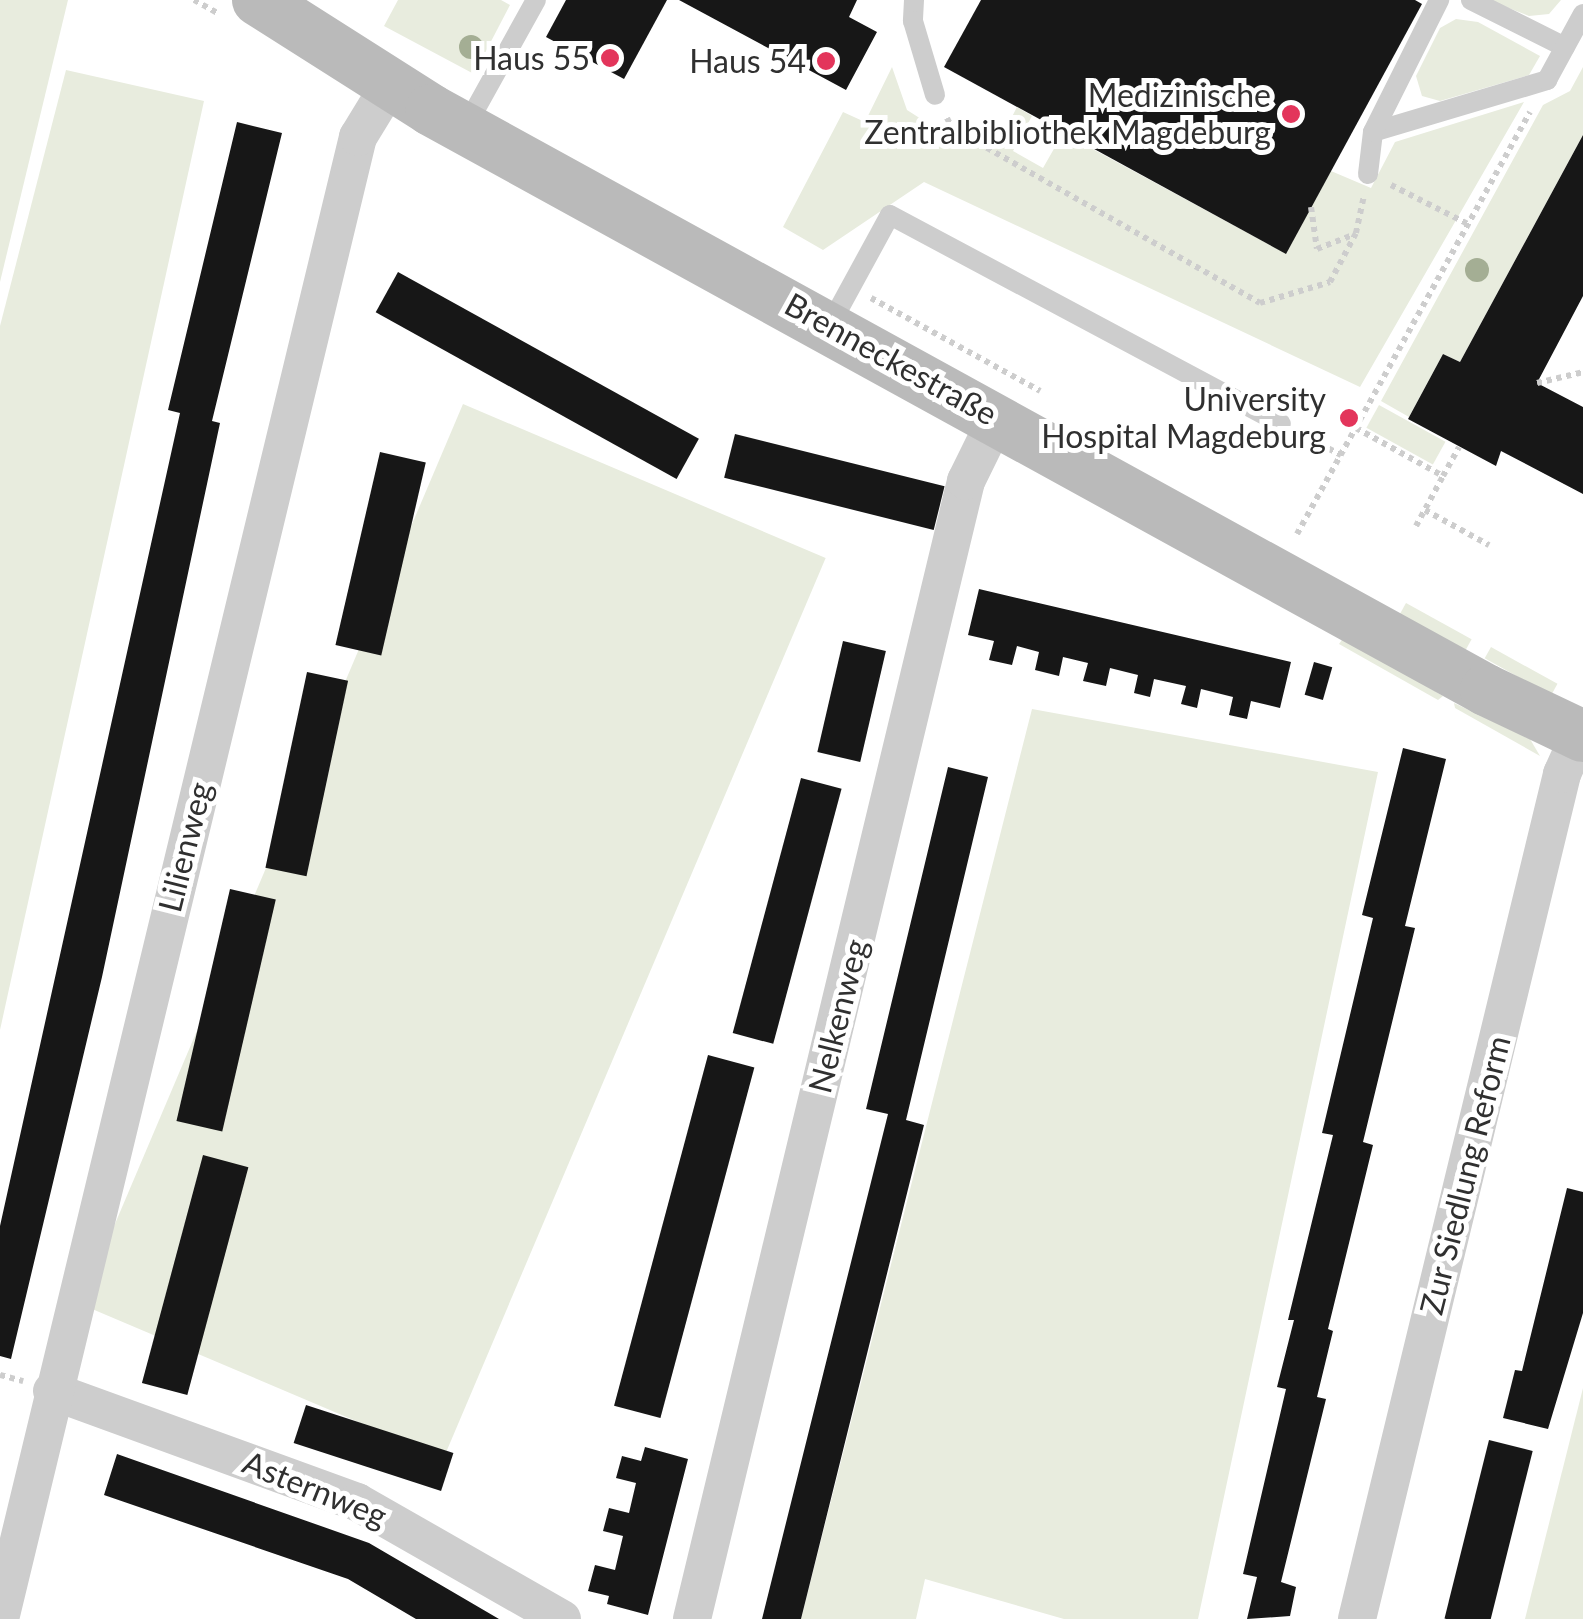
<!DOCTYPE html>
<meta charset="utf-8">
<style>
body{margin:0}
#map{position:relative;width:1583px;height:1619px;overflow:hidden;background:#fff;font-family:Lato,sans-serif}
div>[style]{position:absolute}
.green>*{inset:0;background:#e8ecde;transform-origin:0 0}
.building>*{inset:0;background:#171717;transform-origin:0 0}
.path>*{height:6px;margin-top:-3px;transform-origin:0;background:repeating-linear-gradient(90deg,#cdcdcd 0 5px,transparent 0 10px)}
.lane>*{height:20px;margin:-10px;padding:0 10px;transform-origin:10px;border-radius:10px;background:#cdcdcd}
.street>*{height:38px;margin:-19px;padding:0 19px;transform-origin:19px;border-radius:19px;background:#cdcdcd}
.secondary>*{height:52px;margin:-26px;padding:0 26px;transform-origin:26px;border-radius:26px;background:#bababa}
.trees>*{width:24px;height:24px;margin:-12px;border-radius:50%;background:#a4ae94}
.dots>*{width:28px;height:28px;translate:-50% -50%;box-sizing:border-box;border:5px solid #fff;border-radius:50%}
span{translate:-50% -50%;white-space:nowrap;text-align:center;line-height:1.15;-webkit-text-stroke:10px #fff;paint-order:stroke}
.poi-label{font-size:32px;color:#303030}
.right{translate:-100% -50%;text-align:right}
.street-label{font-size:32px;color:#303030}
</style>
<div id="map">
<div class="green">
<i style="clip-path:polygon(0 0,68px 0,0 282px)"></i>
<i style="clip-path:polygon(398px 0,501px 0,510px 5px,474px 74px,384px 26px)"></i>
<i style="clip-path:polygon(1488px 0,1561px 0,1549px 14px,1529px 16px)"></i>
<i style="clip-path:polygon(1456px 19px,1478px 22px,1540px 56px,1529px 75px,1440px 101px,1422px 96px,1416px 76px,1440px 28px)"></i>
<i style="clip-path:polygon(892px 67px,907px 110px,962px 145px,999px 142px,1017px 107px,1032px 116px,1013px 151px,1043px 168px,1063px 133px,1285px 253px,1331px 171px,1371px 188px,1395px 142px,1524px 102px,1360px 387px,924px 182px,823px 250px,783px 227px,843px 112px,865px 122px)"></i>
<i style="clip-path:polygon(1583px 67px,1583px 135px,1460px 362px,1443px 354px,1409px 417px,1381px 401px,1543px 105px,1570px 91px)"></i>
<i style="clip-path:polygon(66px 70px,204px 101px,0 1030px,0 326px)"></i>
<i style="left:463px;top:404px;width:394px;height:978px;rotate:23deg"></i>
<i style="left:1379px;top:405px;width:76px;height:26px;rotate:29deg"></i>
<i style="left:1406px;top:603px;width:75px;height:14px;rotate:29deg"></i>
<i style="clip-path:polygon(1344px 637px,1443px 696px,1438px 700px,1339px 644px)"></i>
<i style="left:1491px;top:647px;width:76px;height:13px;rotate:29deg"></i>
<i style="clip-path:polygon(1454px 703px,1530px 739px,1540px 756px,1455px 708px)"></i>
<i style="clip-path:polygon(1032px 709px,1378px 772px,1198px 1619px,1064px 1619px,925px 1579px,916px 1619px,801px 1619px)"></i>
<i style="clip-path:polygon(1583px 1388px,1583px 1619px,1525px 1619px)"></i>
</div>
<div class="building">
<i style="clip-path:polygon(566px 0,667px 0,624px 79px,546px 37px)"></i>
<i style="clip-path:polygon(679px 0,857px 0,849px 17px,877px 32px,846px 90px)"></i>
<i style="clip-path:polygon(981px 0,1415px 0,1422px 4px,1286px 254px,944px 67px)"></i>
<i style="clip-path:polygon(237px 122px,282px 133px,212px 421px,220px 423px,102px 977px,11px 1359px,0 1356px,0 1226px,180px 413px,168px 410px)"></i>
<i style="clip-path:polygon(1583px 135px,1583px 296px,1537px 383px,1583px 407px,1583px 494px,1501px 451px,1496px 466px,1408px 419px,1443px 354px,1460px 362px)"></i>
<i style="left:398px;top:272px;width:344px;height:46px;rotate:29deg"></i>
<i style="left:735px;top:434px;width:216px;height:45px;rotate:14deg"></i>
<i style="left:380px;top:452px;width:47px;height:198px;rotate:13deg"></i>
<i style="clip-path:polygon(979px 589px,1291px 662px,1280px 708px,1251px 701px,1247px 719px,1229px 715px,1233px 697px,1201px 689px,1197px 708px,1181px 704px,1186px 686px,1154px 679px,1150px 697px,1134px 693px,1138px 675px,1110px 668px,1106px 686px,1083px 681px,1088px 663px,1063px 657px,1059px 676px,1035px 670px,1039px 652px,1017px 646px,1012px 665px,989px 660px,994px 641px,968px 635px)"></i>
<i style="left:843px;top:641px;width:44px;height:114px;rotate:13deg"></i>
<i style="left:1314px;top:662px;width:19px;height:34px;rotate:16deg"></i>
<i style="left:307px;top:672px;width:42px;height:200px;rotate:12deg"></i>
<i style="clip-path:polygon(1403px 748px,1446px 759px,1405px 926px,1415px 928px,1363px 1142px,1373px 1145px,1328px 1329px,1333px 1331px,1317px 1397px,1326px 1399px,1281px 1582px,1296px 1587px,1290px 1616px,1247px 1619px,1257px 1577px,1243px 1574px,1286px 1389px,1277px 1387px,1294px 1320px,1288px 1320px,1333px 1135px,1322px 1133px,1373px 918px,1362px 915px)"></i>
<i style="clip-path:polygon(948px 767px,988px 777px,906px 1120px,924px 1125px,801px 1619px,762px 1619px,888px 1114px,866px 1109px)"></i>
<i style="left:801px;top:778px;width:42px;height:264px;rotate:15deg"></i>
<i style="left:230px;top:889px;width:47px;height:238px;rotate:13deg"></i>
<i style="left:708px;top:1055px;width:48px;height:363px;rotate:15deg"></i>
<i style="left:203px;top:1155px;width:47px;height:236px;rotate:15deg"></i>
<i style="clip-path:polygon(1567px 1188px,1583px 1192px,1583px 1313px,1548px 1429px,1503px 1418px,1515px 1370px,1522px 1371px)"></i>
<i style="left:306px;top:1405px;width:155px;height:40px;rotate:18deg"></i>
<i style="left:1489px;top:1440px;width:45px;height:184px;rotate:14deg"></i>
<i style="clip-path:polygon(645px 1447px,688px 1459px,648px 1615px,607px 1604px,609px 1596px,588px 1591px,595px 1565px,615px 1570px,623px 1536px,603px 1531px,609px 1508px,629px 1513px,636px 1483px,616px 1478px,622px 1456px,641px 1461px)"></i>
<i style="clip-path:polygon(117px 1454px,369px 1543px,499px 1619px,416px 1619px,348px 1579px,104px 1495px)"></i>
</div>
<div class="path">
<i style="left:194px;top:0;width:29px;rotate:29deg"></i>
<i style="left:947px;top:118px;width:11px;rotate:63deg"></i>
<i style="left:952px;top:128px;width:354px;rotate:29.6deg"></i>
<i style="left:1260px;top:303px;width:73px;rotate:-16.7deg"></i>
<i style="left:1330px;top:282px;width:55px;rotate:-62deg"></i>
<i style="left:1356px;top:233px;width:39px;rotate:-78deg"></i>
<i style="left:1391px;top:185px;width:86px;rotate:26.9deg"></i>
<i style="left:1311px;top:207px;width:42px;rotate:81.9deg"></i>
<i style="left:1317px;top:249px;width:41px;rotate:-21.5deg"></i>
<i style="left:871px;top:298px;width:193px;rotate:28.8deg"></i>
<i style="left:1537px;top:383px;width:47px;rotate:-13.4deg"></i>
<i style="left:1356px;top:428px;width:99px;rotate:28.9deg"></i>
<i style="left:1443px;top:476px;width:33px;rotate:-61deg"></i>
<i style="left:1302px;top:435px;width:44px;rotate:27.1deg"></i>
<i style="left:1425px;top:510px;width:73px;rotate:28.7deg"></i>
<i style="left:1416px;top:526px;width:57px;rotate:-61.6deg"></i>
<i style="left:1297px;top:534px;width:482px;rotate:-61.1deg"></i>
<i style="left:0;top:1375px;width:24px;rotate:15deg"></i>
</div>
<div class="lane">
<i style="left:914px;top:0;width:21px;rotate:93deg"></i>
<i style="left:913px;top:21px;width:77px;rotate:73.4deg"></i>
<i style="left:1471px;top:0;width:105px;rotate:26.6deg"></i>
<i style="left:465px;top:128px;width:146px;rotate:-61deg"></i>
<i style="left:1373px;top:132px;width:182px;rotate:-16.6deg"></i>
<i style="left:1547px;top:80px;width:75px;rotate:-61.4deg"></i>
<i style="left:1368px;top:174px;width:42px;rotate:-83.2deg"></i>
<i style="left:1373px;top:132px;width:148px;rotate:-63.4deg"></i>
<i style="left:830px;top:325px;width:125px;rotate:-61.4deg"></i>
<i style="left:890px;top:215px;width:443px;rotate:28.1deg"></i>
</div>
<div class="street">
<i style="left:52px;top:1391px;width:325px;rotate:20deg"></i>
<i style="left:357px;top:1502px;width:236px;rotate:29.7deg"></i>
<i style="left:0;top:1619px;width:1525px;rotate:-76.42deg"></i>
<i style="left:358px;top:137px;width:63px;rotate:-58.6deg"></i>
<i style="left:692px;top:1619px;width:1171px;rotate:-76.46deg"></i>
<i style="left:966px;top:481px;width:70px;rotate:-63.8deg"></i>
<i style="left:1357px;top:1619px;width:870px;rotate:-76.36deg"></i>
<i style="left:1562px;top:774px;width:44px;rotate:-65.8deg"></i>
</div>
<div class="secondary">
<i style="left:258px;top:0;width:205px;rotate:32.4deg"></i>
<i style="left:431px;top:110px;width:1204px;rotate:28.8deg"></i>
<i style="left:1486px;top:690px;width:107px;rotate:25.4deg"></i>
</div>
<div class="trees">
<i style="left:471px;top:47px"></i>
<i style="left:1477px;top:270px"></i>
</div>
<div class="dots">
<i style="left:610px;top:58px;background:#e3355b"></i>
<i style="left:826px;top:61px;background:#e3355b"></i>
<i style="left:1291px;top:114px;background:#e3355b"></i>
<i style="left:1349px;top:418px;background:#e3355b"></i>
</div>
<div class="poi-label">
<span class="right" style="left:590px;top:58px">Haus 55</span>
<span class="right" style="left:806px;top:61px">Haus 54</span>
<span class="right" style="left:1271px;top:114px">Medizinische<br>Zentralbibliothek Magdeburg</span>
<span class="right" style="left:1326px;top:418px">University<br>Hospital Magdeburg</span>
</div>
<div class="street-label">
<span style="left:891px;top:359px;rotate:29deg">Brenneckestraße</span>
<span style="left:185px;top:847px;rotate:-76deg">Lilienweg</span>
<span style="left:838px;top:1016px;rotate:-76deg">Nelkenweg</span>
<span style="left:1465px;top:1175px;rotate:-76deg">Zur Siedlung Reform</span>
<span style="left:315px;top:1489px;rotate:22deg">Asternweg</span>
</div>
</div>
